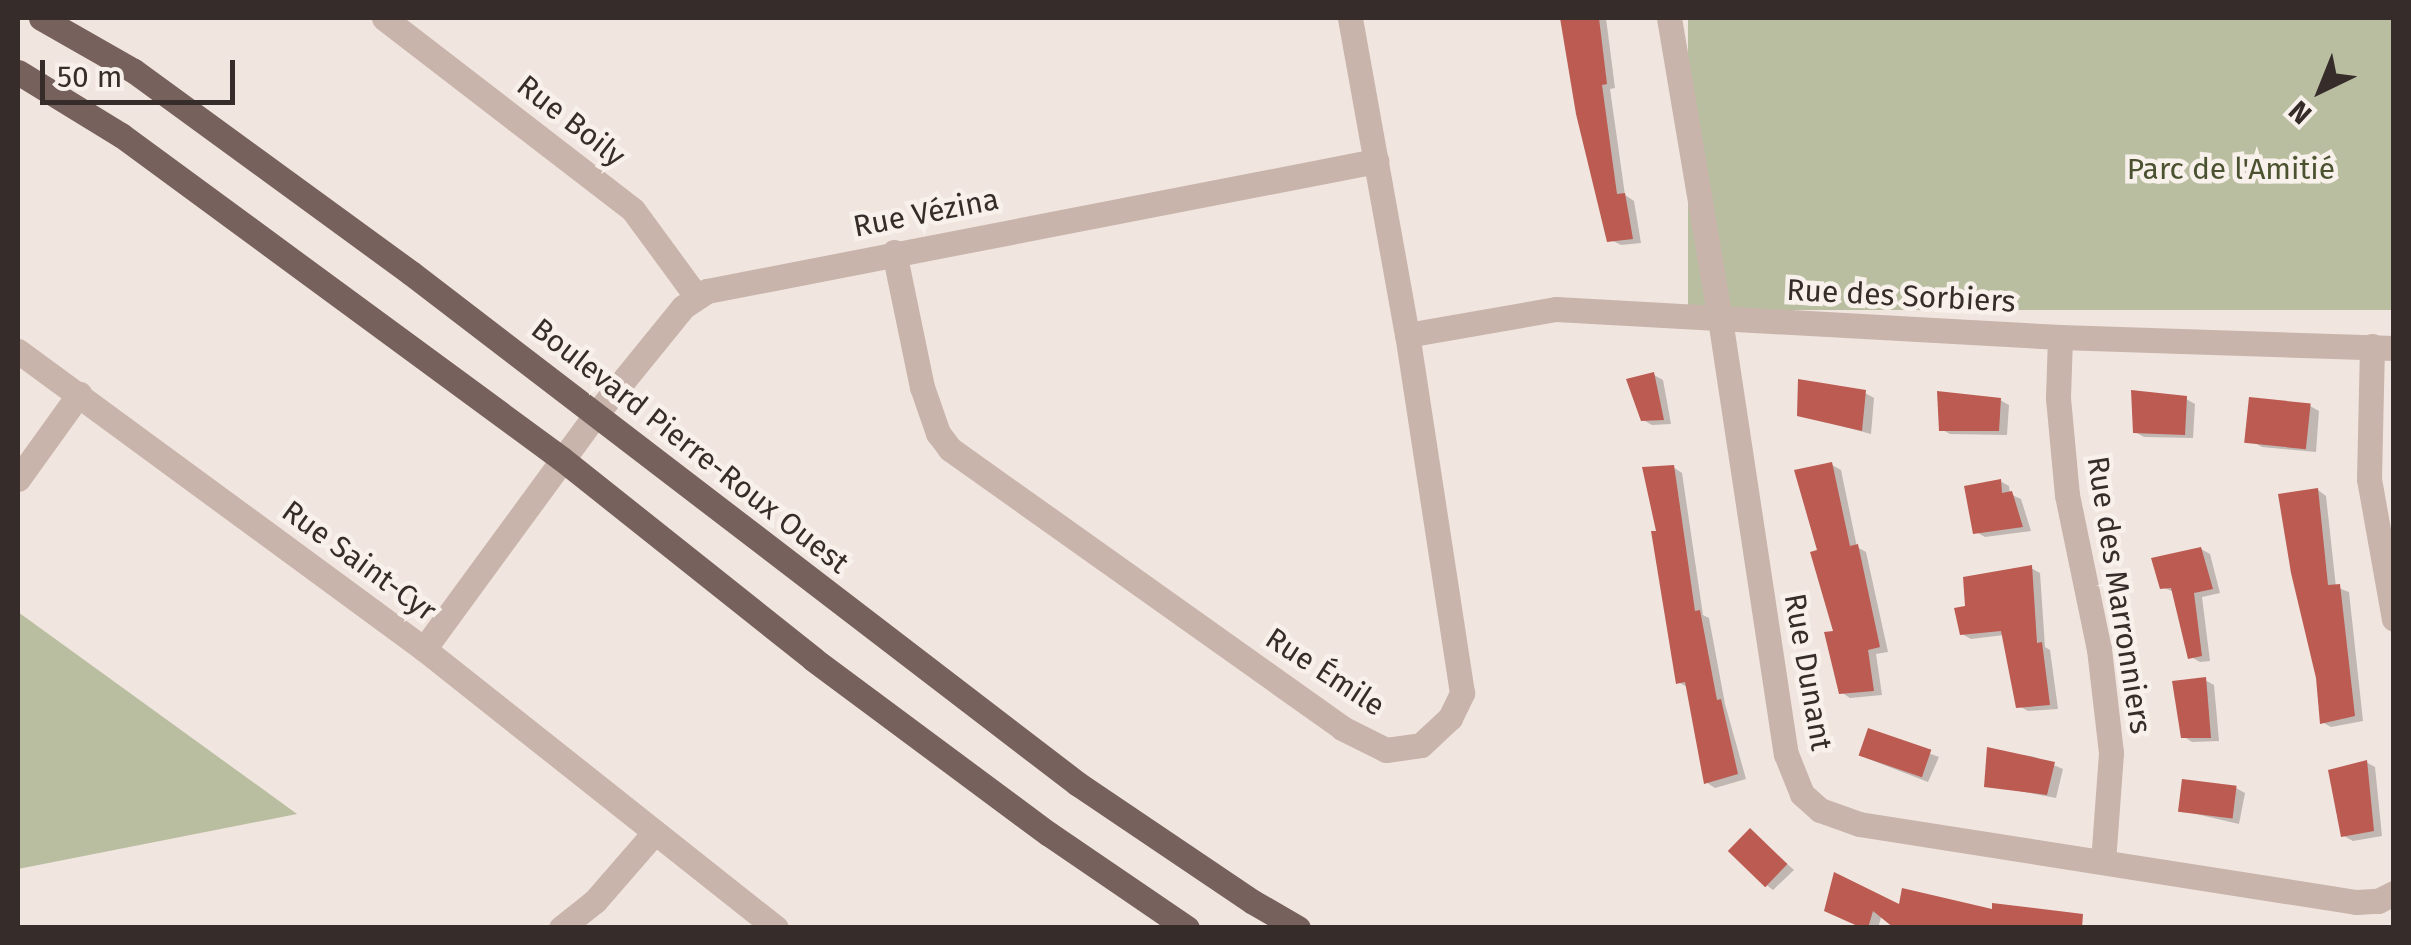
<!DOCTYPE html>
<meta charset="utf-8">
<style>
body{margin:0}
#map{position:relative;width:2411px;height:945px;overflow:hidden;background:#f1e5df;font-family:"Fira Sans",sans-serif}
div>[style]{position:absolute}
.green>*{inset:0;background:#b9bea0;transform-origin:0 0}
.shadow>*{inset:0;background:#0003}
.building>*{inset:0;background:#bb5b52;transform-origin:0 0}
.street>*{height:25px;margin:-12.5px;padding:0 12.5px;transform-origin:12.5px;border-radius:12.5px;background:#c8b4ab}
.primary>*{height:25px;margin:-12.5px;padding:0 12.5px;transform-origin:12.5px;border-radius:12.5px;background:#77615c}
span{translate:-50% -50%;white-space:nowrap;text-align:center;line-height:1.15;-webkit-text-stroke:9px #f8f0eb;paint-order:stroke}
.street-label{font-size:30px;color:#362c2a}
.park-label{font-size:30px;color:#4b5230}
.frame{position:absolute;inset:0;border:20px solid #362c2a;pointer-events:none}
.north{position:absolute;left:2271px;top:40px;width:100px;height:100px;-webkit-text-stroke:8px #f8f0eb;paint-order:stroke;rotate:223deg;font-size:28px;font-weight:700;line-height:40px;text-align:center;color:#362c2a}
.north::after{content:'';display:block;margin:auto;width:35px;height:45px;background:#362c2a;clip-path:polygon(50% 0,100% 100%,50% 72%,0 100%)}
.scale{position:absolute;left:40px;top:60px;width:195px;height:45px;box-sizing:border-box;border:5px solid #362c2a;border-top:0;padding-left:12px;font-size:30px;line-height:35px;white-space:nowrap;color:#362c2a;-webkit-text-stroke:8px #f8f0eb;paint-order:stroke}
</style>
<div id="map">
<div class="green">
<i style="left:1688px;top:18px;width:705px;height:292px"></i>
<i style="clip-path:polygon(18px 612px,297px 814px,18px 869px)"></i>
</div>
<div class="shadow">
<i style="clip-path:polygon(1573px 18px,1606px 18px,1615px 88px,1610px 89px,1625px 195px,1634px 201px,1641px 243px,1621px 245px,1611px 240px,1563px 20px)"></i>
<i style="clip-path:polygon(1654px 375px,1663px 380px,1671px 424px,1652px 425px,1643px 420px)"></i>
<i style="clip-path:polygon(1865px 393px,1874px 398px,1871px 434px,1800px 415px)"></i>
<i style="clip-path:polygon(2186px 399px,2195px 404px,2193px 438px,2144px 437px,2135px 432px)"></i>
<i style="clip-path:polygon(2000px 400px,2009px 405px,2007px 435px,1950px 434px,1941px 429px)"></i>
<i style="clip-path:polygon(2310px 406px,2319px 411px,2316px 452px,2262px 447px,2253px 442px)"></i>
<i style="clip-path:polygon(1832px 465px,1841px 470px,1857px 547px,1866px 552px,1888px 652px,1876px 654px,1882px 695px,1850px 698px,1841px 692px,1836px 633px,1820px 552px)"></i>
<i style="clip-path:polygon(1673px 467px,1682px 473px,1703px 615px,1709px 618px,1725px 704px,1746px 779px,1715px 788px,1706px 782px,1689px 688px,1678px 682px,1659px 533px)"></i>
<i style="clip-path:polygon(2000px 481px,2009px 486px,2010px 494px,2021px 499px,2031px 531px,1985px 537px,1976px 532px)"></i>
<i style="clip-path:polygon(2318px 490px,2326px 496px,2336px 587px,2349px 592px,2363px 721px,2331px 727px,2322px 722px,2319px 678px)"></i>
<i style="clip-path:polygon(2201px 549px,2210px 554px,2220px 593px,2202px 597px,2210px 661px,2200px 662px,2191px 657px,2174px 592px,2162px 587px)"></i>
<i style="clip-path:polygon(2031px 568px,2040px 573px,2045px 647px,2050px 650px,2058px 709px,2028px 711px,2019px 706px,2004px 635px,1971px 639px,1962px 634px,1968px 609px)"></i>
<i style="clip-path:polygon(2205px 680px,2214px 685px,2219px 741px,2192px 742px,2183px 736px)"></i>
<i style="clip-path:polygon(1869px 731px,1939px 757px,1928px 782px,1866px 758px)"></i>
<i style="clip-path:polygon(1989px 750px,2035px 757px,2063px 769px,2056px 798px,1987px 785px)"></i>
<i style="clip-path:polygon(2366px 762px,2375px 767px,2382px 836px,2353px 841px,2344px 836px)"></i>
<i style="clip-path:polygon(2236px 788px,2245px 793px,2239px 824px,2179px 810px)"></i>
<i style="clip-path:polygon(1750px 831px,1794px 870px,1773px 890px,1765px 884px)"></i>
<i style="clip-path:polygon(1901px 908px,1882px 914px,1878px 928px,1864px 928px,1827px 910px)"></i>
</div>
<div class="building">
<i style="clip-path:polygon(1560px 18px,1599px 18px,1607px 84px,1602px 85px,1617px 194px,1625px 193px,1633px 239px,1607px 242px,1576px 114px)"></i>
<i style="clip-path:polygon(1654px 372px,1664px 420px,1641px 421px,1626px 379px)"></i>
<i style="clip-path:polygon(1798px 379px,1866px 390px,1862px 431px,1797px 416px)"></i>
<i style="clip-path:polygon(2131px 390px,2187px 396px,2185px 435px,2133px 433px)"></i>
<i style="clip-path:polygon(1937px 391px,2001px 398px,1999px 431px,1939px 431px)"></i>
<i style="left:2249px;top:397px;width:62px;height:46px;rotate:6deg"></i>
<i style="clip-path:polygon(1832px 462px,1850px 546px,1858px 544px,1880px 647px,1868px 650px,1874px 691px,1839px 694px,1824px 632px,1833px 631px,1810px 552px,1817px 550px,1794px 470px)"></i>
<i style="clip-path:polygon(1674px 465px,1695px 611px,1700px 610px,1717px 700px,1721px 699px,1738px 774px,1704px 784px,1685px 682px,1676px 684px,1651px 531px,1656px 531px,1642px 467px)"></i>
<i style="clip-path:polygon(2001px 479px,2002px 493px,2012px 491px,2023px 527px,1973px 534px,1964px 486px)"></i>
<i style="clip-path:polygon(2318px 488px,2328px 585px,2340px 584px,2355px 716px,2320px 724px,2316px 678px,2291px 573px,2278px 494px)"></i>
<i style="clip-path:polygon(2201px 547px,2213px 589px,2194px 593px,2202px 656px,2188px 659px,2171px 588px,2160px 589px,2151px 558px)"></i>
<i style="clip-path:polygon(2032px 565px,2037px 643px,2042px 642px,2050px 705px,2016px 708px,2001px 631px,1960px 635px,1954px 608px,1965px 606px,1963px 577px)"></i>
<i style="clip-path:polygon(2206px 677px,2211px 738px,2181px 738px,2172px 681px)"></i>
<i style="left:1868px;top:728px;width:67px;height:29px;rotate:19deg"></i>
<i style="clip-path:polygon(1987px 747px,2055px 762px,2047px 795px,1984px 787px)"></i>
<i style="clip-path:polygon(2367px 760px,2374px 831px,2341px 837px,2328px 770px)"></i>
<i style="left:2182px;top:779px;width:55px;height:33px;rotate:7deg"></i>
<i style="left:1750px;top:828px;width:52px;height:32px;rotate:44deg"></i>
<i style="clip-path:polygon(1834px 872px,1899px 904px,1902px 888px,1992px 909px,1992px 903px,2083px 914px,2082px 928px,1894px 928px,1873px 911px,1868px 928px,1862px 928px,1824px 911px)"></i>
</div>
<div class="street">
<i style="left:384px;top:18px;width:314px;rotate:37.6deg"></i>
<i style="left:633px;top:210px;width:108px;rotate:53.7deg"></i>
<i style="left:1669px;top:18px;width:305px;rotate:80.4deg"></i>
<i style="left:1720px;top:319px;width:440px;rotate:81.4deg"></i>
<i style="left:1786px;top:754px;width:43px;rotate:68.2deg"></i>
<i style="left:1802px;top:794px;width:24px;rotate:42deg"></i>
<i style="left:1820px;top:810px;width:41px;rotate:19.7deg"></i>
<i style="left:1859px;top:824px;width:503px;rotate:8.92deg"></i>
<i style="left:2356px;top:902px;width:22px;rotate:-3deg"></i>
<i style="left:2378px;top:901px;width:18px;rotate:-27deg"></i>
<i style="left:894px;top:252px;width:138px;rotate:78.3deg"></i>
<i style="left:922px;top:387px;width:49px;rotate:70.8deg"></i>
<i style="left:938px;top:433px;width:20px;rotate:53deg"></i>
<i style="left:950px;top:449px;width:481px;rotate:35.4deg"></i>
<i style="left:1342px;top:728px;width:49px;rotate:26.6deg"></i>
<i style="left:1386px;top:750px;width:35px;rotate:-8deg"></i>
<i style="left:1421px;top:745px;width:40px;rotate:-43deg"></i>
<i style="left:1450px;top:718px;width:28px;rotate:-64deg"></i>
<i style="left:1462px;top:693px;width:362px;rotate:-98.7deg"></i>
<i style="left:1407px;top:335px;width:322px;rotate:-100.2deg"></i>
<i style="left:1407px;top:335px;width:151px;rotate:-9.9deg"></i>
<i style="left:1556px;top:309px;width:505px;rotate:3.18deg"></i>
<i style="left:2060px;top:337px;width:334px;rotate:1.9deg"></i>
<i style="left:2060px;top:337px;width:61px;rotate:91.9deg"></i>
<i style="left:2058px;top:398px;width:97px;rotate:84.7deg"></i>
<i style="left:2067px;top:495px;width:157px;rotate:78.3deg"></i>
<i style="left:2099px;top:649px;width:105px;rotate:83.4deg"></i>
<i style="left:2111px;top:753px;width:109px;rotate:94.2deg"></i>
<i style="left:2372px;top:346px;width:133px;rotate:91.3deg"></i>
<i style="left:2369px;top:479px;width:142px;rotate:79.9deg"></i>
<i style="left:18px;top:351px;width:504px;rotate:36.28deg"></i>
<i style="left:424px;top:649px;width:449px;rotate:38.4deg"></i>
<i style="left:18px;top:479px;width:105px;rotate:-54.3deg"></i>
<i style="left:424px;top:649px;width:293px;rotate:-53.8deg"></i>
<i style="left:597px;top:413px;width:136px;rotate:-50.9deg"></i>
<i style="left:683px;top:307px;width:29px;rotate:-34deg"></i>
<i style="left:707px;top:291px;width:682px;rotate:-11deg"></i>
<i style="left:561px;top:928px;width:43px;rotate:-38.5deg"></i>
<i style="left:595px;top:901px;width:91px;rotate:-49deg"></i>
</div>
<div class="primary">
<i style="left:41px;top:18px;width:107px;rotate:29.7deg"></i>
<i style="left:134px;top:71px;width:343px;rotate:36.1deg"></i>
<i style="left:411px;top:273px;width:840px;rotate:37.46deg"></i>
<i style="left:1078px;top:784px;width:211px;rotate:34deg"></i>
<i style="left:1253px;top:902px;width:52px;rotate:30deg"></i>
<i style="left:18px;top:72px;width:121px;rotate:31.5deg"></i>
<i style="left:121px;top:135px;width:547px;rotate:36.3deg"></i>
<i style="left:562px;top:459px;width:321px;rotate:38.5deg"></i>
<i style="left:813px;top:659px;width:294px;rotate:36.6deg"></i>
<i style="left:1049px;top:834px;width:167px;rotate:34.3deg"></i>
</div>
<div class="street-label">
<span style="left:571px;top:121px;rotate:38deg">Rue Boily</span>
<span style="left:926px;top:213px;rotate:-11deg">Rue Vézina</span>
<span style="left:1901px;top:296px;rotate:3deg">Rue des Sorbiers</span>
<span style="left:690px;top:446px;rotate:38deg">Boulevard Pierre-Roux Ouest</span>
<span style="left:359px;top:561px;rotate:36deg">Rue Saint-Cyr</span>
<span style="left:2119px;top:595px;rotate:81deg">Rue des Marronniers</span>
<span style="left:1325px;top:672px;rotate:33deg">Rue Émile</span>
<span style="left:1808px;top:672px;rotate:80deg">Rue Dunant</span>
</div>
<div class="park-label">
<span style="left:2231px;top:169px">Parc de l'Amitié</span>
</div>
<div class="frame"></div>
<div class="north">N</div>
<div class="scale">50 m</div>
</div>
